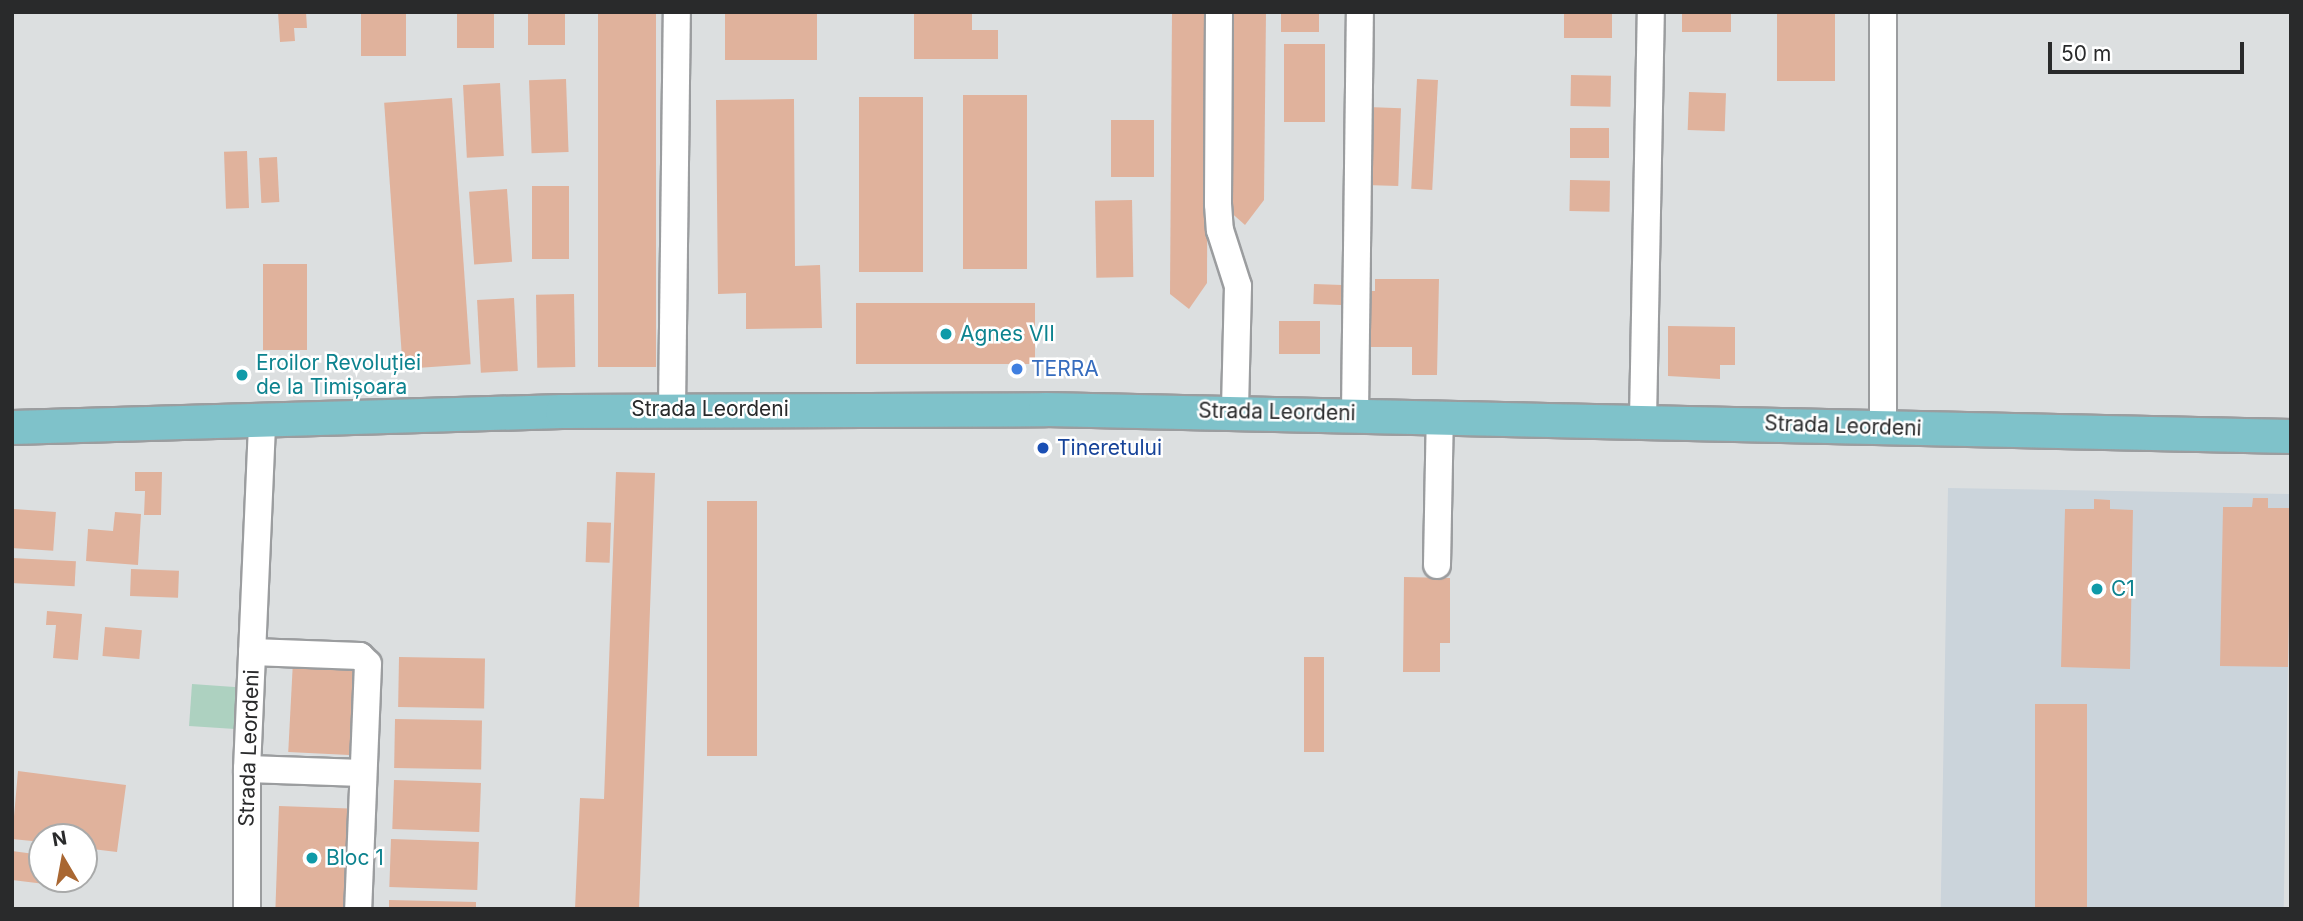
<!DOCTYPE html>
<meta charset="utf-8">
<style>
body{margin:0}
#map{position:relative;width:2303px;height:921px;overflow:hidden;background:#dcdfe0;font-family:Inter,sans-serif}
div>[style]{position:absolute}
.built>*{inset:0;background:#cbd4db;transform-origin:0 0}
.green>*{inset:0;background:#add1c0;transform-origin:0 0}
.building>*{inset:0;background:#e0b29c;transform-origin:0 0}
.roads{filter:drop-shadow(2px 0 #9b9d9f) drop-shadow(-2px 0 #9b9d9f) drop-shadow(0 2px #9b9d9f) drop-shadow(0 -2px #9b9d9f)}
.minor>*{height:26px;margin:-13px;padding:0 13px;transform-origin:13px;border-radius:13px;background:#fff}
.major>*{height:33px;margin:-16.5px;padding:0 16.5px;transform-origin:16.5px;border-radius:16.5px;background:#7fc2ca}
.dots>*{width:19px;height:19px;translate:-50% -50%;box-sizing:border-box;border:4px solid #fff;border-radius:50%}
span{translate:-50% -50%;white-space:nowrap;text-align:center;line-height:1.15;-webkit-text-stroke:5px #fff;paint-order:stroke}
.culture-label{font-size:21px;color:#0d838f}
.left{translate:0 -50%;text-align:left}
.shop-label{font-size:21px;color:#366cbe}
.street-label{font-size:21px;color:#292a2b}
.transit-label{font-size:21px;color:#164399}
.frame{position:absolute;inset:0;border:14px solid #292a2b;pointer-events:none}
.north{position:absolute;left:28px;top:823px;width:70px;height:70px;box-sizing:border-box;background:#fff;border:2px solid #a9aaaa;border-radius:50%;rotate:350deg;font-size:19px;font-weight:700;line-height:28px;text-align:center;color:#292a2b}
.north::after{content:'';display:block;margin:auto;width:24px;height:32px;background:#a96732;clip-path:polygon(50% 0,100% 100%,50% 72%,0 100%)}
.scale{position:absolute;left:2048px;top:42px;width:196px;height:32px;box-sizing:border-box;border:4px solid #292a2b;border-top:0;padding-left:9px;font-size:21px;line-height:24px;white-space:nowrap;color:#292a2b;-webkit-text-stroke:5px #fff;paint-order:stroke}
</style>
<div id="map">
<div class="built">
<i style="left:1948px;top:488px;width:343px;height:421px;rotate:1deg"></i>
</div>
<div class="green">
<i style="left:192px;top:684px;width:46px;height:42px;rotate:4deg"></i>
</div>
<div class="building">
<i style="clip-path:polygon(278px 12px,306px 12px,307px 28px,294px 28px,295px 41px,280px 42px)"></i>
<i style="left:361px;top:12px;width:45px;height:44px"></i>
<i style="left:457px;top:12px;width:37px;height:36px"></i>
<i style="left:528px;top:12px;width:37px;height:33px"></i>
<i style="left:598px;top:12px;width:58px;height:355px"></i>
<i style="left:725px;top:12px;width:92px;height:48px"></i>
<i style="clip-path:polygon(914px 12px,972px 12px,972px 30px,998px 30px,998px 59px,914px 59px)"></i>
<i style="clip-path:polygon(1172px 12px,1208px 12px,1207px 283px,1189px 309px,1170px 294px)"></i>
<i style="clip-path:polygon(1229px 12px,1266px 12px,1264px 200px,1245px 225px,1227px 209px)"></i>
<i style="left:1281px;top:12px;width:38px;height:20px"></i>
<i style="left:1564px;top:12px;width:48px;height:26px"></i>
<i style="left:1682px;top:12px;width:49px;height:20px"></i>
<i style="left:1777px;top:12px;width:58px;height:69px"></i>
<i style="left:1284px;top:44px;width:41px;height:78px"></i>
<i style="left:1571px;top:75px;width:40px;height:31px;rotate:1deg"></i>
<i style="left:566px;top:79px;width:73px;height:37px;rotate:88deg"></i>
<i style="left:1417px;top:79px;width:21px;height:110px;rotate:3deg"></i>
<i style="left:500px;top:83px;width:73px;height:37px;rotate:87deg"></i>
<i style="left:1689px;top:92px;width:37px;height:38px;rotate:2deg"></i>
<i style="left:1027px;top:95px;width:174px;height:64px;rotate:90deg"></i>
<i style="left:859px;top:97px;width:64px;height:175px"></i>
<i style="left:452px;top:98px;width:267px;height:68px;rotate:86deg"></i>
<i style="clip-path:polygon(794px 99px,795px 266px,820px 265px,822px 328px,746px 329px,746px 293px,718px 294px,716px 100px)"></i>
<i style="left:1368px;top:107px;width:33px;height:78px;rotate:2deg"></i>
<i style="left:1111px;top:120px;width:43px;height:57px"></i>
<i style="left:1570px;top:128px;width:39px;height:30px"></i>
<i style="left:247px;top:151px;width:57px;height:23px;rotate:88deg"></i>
<i style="left:277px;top:157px;width:45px;height:18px;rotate:87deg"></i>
<i style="left:1570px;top:180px;width:40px;height:31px;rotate:1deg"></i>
<i style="left:532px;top:186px;width:37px;height:73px"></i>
<i style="left:507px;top:189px;width:73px;height:38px;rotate:86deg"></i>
<i style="left:1132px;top:200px;width:77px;height:37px;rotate:89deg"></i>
<i style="left:263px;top:264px;width:44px;height:86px"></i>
<i style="clip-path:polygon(1375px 279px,1439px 279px,1437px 375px,1412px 375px,1412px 347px,1364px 347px,1365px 291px,1375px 291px)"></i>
<i style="left:1314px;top:284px;width:35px;height:20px;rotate:2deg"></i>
<i style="left:574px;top:294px;width:73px;height:38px;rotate:89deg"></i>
<i style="left:514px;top:298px;width:73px;height:37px;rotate:87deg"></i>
<i style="left:1035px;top:303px;width:61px;height:179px;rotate:90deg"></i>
<i style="left:1279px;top:321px;width:41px;height:33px"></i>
<i style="clip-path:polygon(1668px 326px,1735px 327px,1735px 365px,1720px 365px,1720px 379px,1668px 376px)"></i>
<i style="clip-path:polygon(135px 472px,162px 472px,161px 515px,144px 515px,145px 491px,135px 491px)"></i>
<i style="clip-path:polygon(616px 472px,655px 473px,639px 909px,575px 909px,580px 798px,604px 799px)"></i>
<i style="clip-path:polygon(2253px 498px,2268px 498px,2268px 508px,2291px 508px,2288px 667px,2220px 666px,2223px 507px,2252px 507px)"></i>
<i style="clip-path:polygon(2094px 499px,2110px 500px,2110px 509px,2133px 510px,2130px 669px,2061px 667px,2065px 509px,2094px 509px)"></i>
<i style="left:707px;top:501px;width:50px;height:255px"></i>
<i style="left:14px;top:509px;width:42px;height:39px;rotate:4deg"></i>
<i style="clip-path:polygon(115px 512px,141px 514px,138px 565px,86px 561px,88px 529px,113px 531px)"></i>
<i style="left:587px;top:522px;width:24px;height:40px;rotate:2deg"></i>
<i style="left:12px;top:558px;width:64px;height:25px;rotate:3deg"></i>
<i style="left:131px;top:569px;width:48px;height:27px;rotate:2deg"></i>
<i style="clip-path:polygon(1404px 577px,1450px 578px,1450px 643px,1440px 643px,1440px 672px,1403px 672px)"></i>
<i style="clip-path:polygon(47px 611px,82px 614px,78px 660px,53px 658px,56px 625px,46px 625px)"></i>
<i style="left:105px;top:627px;width:37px;height:29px;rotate:5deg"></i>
<i style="left:399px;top:657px;width:86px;height:50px;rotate:1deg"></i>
<i style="left:1304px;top:657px;width:20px;height:95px"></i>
<i style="left:293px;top:661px;width:66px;height:91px;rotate:3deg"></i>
<i style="left:2035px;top:704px;width:52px;height:205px"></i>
<i style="left:395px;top:719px;width:87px;height:49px;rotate:1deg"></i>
<i style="clip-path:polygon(18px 771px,126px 785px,117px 852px,84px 848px,84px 837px,42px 837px,42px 842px,12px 839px)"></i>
<i style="left:394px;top:780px;width:87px;height:49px;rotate:2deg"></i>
<i style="left:279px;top:806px;width:70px;height:103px;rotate:2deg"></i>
<i style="left:391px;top:839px;width:88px;height:48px;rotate:2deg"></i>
<i style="clip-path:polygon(12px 851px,42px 855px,42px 879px,54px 879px,53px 885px,12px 880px)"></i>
<i style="clip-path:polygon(389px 900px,476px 902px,476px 909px,389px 909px)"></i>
</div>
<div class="roads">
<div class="minor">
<i style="left:1219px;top:12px;width:192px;rotate:90.3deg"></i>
<i style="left:1218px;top:204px;width:26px;rotate:86deg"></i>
<i style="left:1220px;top:230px;width:59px;rotate:72.2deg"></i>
<i style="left:1238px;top:286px;width:125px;rotate:91.4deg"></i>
<i style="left:672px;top:409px;width:397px;rotate:-89.3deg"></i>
<i style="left:1355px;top:413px;width:401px;rotate:-89.3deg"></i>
<i style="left:1643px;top:420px;width:408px;rotate:-88.9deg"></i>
<i style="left:1883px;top:427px;width:415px;rotate:-90deg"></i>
<i style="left:1437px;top:565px;width:150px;rotate:-88.9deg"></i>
<i style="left:252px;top:652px;width:108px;rotate:2.1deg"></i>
<i style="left:360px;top:656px;width:11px;rotate:45deg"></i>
<i style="left:368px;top:664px;width:245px;rotate:92.3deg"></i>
<i style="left:247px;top:769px;width:116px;rotate:2deg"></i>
<i style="left:247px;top:909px;width:140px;rotate:-90deg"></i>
<i style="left:247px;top:769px;width:350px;rotate:-87.5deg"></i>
</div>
<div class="major">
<i style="left:12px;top:427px;width:550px;rotate:-1.67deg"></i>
<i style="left:562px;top:411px;width:483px;rotate:-0.2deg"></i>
<i style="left:1045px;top:409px;width:1246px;rotate:1.24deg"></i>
</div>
</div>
<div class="dots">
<i style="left:946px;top:334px;background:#0f9aa8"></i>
<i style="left:1017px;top:369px;background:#3f7fe0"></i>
<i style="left:242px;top:375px;background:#0f9aa8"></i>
<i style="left:1043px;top:448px;background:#1a4fb4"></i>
<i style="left:2097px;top:589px;background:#0f9aa8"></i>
<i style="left:312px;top:858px;background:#0f9aa8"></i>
</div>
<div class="culture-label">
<span class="left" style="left:960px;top:334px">Agnes VII</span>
<span class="left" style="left:256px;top:375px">Eroilor Revoluției<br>de la Timișoara</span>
<span class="left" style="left:2111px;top:589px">C1</span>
<span class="left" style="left:326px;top:858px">Bloc 1</span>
</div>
<div class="shop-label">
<span class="left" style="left:1031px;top:369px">TERRA</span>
</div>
<div class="street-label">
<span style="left:710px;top:409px">Strada Leordeni</span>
<span style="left:1277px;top:412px;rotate:1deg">Strada Leordeni</span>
<span style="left:1843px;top:426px;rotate:2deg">Strada Leordeni</span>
<span style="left:249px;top:748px;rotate:-88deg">Strada Leordeni</span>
</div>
<div class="transit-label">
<span class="left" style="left:1057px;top:448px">Tineretului</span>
</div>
<div class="frame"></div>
<div class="north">N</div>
<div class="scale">50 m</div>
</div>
